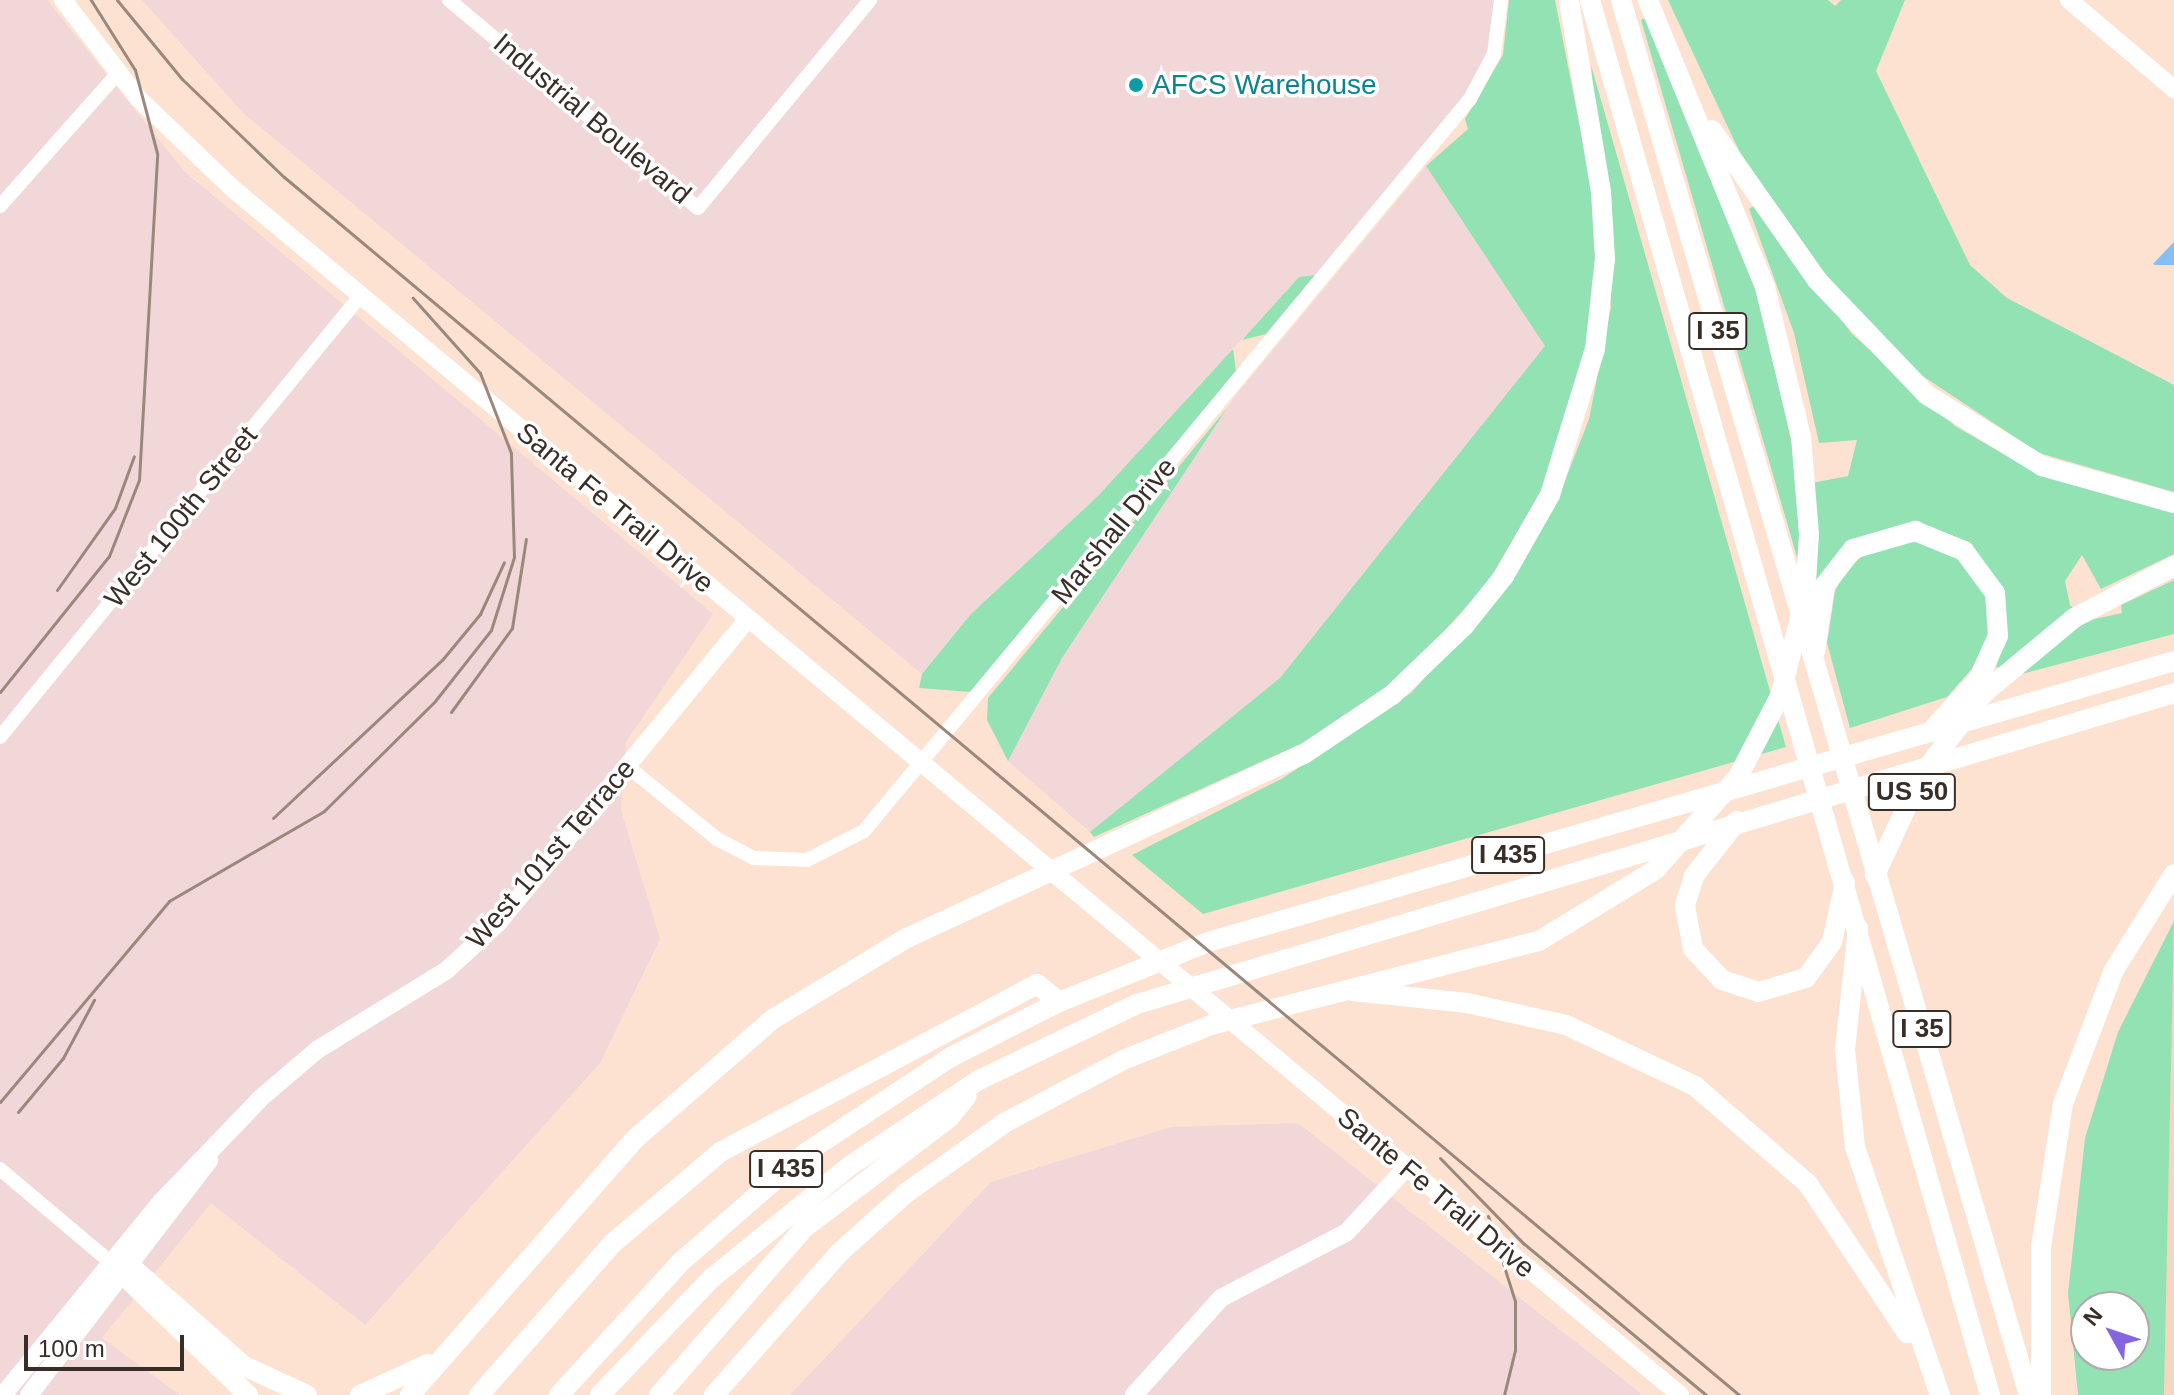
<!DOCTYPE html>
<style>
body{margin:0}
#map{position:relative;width:2174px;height:1395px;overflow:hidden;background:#fde2d1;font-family:Helvetica,sans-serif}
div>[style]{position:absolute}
.built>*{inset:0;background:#f7d6c0}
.industrial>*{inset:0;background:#f2d7d8}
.green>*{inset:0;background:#92e2b3}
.water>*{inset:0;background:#84bff5}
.minor>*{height:14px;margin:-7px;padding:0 7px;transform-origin:7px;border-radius:7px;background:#fff}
.major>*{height:18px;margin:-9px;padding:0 9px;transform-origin:9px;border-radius:9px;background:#fff}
.highway>*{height:20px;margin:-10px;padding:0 10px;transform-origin:10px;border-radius:10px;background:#fff}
.rail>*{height:3px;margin:-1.5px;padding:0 1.5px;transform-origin:1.5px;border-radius:1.5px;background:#9a887c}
.dots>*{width:22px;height:22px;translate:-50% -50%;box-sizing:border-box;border:4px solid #fff;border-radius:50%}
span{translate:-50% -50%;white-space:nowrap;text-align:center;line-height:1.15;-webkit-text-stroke:7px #fff;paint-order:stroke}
.shield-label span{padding:2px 6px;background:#fff;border:2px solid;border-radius:6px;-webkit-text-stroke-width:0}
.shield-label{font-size:26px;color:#382e27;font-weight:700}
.culture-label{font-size:28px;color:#0d838f}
.left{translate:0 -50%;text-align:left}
.street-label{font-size:28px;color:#382e27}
.north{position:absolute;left:2070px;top:1291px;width:80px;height:80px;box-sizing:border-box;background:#fff;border:2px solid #afaba9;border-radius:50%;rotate:310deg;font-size:22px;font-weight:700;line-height:32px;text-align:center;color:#382e27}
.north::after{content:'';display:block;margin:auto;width:28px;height:36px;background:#8565e1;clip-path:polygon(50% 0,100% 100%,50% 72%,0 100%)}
.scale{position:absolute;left:24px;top:1335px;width:160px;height:36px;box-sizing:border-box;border:4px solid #382e27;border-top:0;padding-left:10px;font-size:24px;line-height:28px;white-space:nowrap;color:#382e27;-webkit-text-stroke:6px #fff;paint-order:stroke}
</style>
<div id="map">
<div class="built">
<i style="clip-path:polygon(2174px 945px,2174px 1395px,2164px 1395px,2173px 946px)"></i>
</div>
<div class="industrial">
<i style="clip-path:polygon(0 0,47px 0,184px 171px,713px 614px,626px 742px,621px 810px,660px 939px,600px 1063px,365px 1325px,211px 1203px,102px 1338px,180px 1395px,0 1395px)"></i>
<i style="clip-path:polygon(142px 0,1494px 0,1489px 49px,1464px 95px,1315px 275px,1299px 277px,1098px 496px,971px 614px,922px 674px,243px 113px)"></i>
<i style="clip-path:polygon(1426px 166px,1546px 346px,1280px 678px,1090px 832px,1008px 761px,1062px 658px,1237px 394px)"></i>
<i style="clip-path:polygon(1298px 1123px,1643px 1395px,790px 1395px,991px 1182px,1171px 1127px)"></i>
</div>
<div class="green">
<i style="clip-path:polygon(1509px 0,1555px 0,1591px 183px,1597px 256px,1586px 359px,1549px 477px,1487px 584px,1405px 674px,1305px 742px,1094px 837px,1090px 832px,1280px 678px,1545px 346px,1426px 166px,1468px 129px,1465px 119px,1503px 55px)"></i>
<i style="clip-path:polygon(1668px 0,1828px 0,1835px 6px,1841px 0,1905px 0,1876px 71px,1970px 265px,2007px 298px,2174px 385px,2174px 492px,2039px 453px,1912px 369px,1839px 293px,1741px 155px)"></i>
<i style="clip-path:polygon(1647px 17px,1757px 288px,1801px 485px,1848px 476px,1857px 440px,1819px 443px,1794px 333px,1749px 209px,1754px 206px,1852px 334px,1955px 426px,2035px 472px,2174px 512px,2174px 554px,2101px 589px,2082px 555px,2065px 581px,2070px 605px,2085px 621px,2122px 613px,2121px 605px,2174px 580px,2174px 634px,2022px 674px,1996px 667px,2003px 644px,1996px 580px,1973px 549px,1930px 526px,1865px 535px,1814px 591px,1801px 571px,1641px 20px)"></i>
<i style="clip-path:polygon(1591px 65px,1786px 747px,1203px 914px,1132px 855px,1283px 778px,1411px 693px,1510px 584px,1556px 504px,1589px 419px,1611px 307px)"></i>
<i style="clip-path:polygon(1315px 275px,1266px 334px,1242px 340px,1299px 277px)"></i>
<i style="clip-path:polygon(1233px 349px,1236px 371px,971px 692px,919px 688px,922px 674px,971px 614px,1098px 496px)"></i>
<i style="clip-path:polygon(1228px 407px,1062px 658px,1008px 761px,987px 720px,988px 698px)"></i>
<i style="clip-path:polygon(1922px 539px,1947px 548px,1981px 579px,1993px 619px,1984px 655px,1947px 697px,1850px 728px,1827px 643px,1835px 591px,1846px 570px,1874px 546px)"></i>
<i style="clip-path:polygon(evenodd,2174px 921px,2164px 1395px,2078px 1395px,2068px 1293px,2085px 1138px,2118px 1032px,2174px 921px,2086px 1307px,2134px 1307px,2134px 1355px,2086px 1355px,2086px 1307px)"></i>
</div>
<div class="water">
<i style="clip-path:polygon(2174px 242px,2174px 265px,2155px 265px,2153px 264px)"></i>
</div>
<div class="minor">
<i style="left:449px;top:0;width:324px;rotate:39.9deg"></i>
<i style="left:698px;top:208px;width:270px;rotate:-50.4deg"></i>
<i style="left:0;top:206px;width:178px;rotate:-48.4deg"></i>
<i style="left:0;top:737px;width:571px;rotate:-50.76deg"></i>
<i style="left:627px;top:766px;width:116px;rotate:39deg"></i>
<i style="left:717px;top:839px;width:42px;rotate:27.2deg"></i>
<i style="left:754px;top:858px;width:53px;rotate:2.2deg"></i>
<i style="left:807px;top:860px;width:64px;rotate:-27deg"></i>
<i style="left:864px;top:831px;width:950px;rotate:-50.38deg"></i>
<i style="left:1470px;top:99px;width:51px;rotate:-61.9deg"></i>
<i style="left:1494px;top:54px;width:54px;rotate:-82.6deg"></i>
<i style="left:0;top:1169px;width:144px;rotate:40.2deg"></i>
</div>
<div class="major">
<i style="left:63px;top:0;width:125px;rotate:52.5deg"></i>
<i style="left:139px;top:99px;width:129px;rotate:43.7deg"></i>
<i style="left:232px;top:188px;width:1885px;rotate:39.81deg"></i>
<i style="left:2069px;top:0;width:138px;rotate:40.3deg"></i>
<i style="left:3px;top:1395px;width:248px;rotate:-50.7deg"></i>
<i style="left:160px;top:1203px;width:147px;rotate:-46.1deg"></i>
<i style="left:262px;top:1097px;width:72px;rotate:-40.5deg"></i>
<i style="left:317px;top:1050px;width:153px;rotate:-31.6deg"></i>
<i style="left:447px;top:970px;width:69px;rotate:-42.7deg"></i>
<i style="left:498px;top:923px;width:392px;rotate:-50.6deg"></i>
<i style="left:29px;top:1395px;width:296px;rotate:-52.5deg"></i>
<i style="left:1134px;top:1395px;width:130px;rotate:-48.1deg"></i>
<i style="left:1221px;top:1298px;width:142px;rotate:-27.6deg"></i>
<i style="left:1347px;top:1232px;width:86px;rotate:-47.4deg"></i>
</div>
<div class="highway">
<i style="left:1590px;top:0;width:1451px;rotate:74deg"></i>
<i style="left:1621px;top:0;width:1453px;rotate:73.7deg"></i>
<i style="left:1712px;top:130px;width:183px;rotate:55deg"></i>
<i style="left:1817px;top:280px;width:159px;rotate:46.3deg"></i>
<i style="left:1927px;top:395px;width:135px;rotate:31.7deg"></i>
<i style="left:2042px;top:466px;width:137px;rotate:15.7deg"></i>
<i style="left:1815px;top:651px;width:67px;rotate:-81.4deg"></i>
<i style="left:1825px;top:585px;width:46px;rotate:-52.1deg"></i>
<i style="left:1853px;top:549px;width:65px;rotate:-16.2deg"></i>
<i style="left:1915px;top:531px;width:53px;rotate:22.2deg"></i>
<i style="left:1964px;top:551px;width:52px;rotate:53.6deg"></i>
<i style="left:1995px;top:593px;width:43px;rotate:86deg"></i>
<i style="left:1998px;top:636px;width:48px;rotate:114.4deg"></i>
<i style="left:1978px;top:680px;width:71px;rotate:132.7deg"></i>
<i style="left:1737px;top:821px;width:70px;rotate:128deg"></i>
<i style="left:1694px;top:876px;width:31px;rotate:107deg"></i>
<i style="left:1685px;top:906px;width:44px;rotate:79.5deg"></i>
<i style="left:1693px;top:949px;width:42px;rotate:46.9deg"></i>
<i style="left:1722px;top:980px;width:38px;rotate:18deg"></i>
<i style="left:1758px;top:992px;width:50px;rotate:-16.3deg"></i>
<i style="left:1806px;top:978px;width:44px;rotate:-54.2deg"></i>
<i style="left:1832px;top:942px;width:61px;rotate:-77.8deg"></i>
<i style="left:1875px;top:875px;width:109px;rotate:-65.1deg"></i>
<i style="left:1921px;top:776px;width:106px;rotate:-52.7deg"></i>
<i style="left:1985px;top:692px;width:116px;rotate:-39.7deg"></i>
<i style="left:2074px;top:618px;width:113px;rotate:-27.5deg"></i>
<i style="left:1858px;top:928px;width:123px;rotate:96.1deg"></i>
<i style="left:1845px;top:1050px;width:98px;rotate:84.1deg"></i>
<i style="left:1855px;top:1147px;width:262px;rotate:71.1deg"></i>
<i style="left:1353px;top:991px;width:115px;rotate:6deg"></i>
<i style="left:1467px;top:1003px;width:101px;rotate:12.5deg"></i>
<i style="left:1566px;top:1025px;width:143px;rotate:25.3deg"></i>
<i style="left:1695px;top:1086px;width:150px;rotate:40.9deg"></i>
<i style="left:1808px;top:1184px;width:179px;rotate:56.4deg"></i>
<i style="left:110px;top:1262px;width:18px;rotate:6deg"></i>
<i style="left:128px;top:1264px;width:154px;rotate:41.3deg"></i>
<i style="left:244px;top:1366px;width:69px;rotate:24.7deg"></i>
<i style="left:110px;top:1262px;width:192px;rotate:43.9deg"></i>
<i style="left:360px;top:1395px;width:75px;rotate:-24.5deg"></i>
<i style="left:410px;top:1395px;width:342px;rotate:-48.7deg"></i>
<i style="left:636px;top:1138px;width:181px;rotate:-41deg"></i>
<i style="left:773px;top:1019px;width:157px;rotate:-31.2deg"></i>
<i style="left:907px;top:938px;width:438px;rotate:-24.9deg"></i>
<i style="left:1304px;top:754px;width:106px;rotate:-33.8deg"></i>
<i style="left:1392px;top:695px;width:100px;rotate:-43.8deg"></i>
<i style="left:1464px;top:626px;width:64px;rotate:-51.3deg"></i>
<i style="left:1504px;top:576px;width:93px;rotate:-60.4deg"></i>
<i style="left:1550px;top:495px;width:153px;rotate:-72.9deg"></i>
<i style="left:1595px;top:349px;width:91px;rotate:-83.7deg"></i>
<i style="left:1605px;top:259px;width:67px;rotate:-93.4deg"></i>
<i style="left:1601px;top:192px;width:195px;rotate:-99.5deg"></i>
<i style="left:479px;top:1395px;width:203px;rotate:-48.6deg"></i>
<i style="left:613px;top:1243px;width:143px;rotate:-40.2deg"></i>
<i style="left:722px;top:1151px;width:357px;rotate:-27.9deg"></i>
<i style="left:1037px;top:984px;width:28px;rotate:39deg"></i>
<i style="left:559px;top:1395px;width:182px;rotate:-47.5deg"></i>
<i style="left:682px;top:1261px;width:166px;rotate:-41.1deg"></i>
<i style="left:807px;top:1152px;width:173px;rotate:-33.4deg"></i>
<i style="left:951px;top:1057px;width:121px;rotate:-27deg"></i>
<i style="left:1059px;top:1002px;width:161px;rotate:-21.9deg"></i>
<i style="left:1208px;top:942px;width:1006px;rotate:-16.22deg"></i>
<i style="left:600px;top:1395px;width:162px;rotate:-46.3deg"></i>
<i style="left:712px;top:1278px;width:179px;rotate:-39.1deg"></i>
<i style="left:851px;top:1165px;width:154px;rotate:-33.6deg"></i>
<i style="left:979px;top:1080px;width:175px;rotate:-25.7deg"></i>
<i style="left:1137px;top:1004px;width:1083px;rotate:-16.69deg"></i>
<i style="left:659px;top:1395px;width:221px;rotate:-49deg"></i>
<i style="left:804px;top:1228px;width:182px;rotate:-37.2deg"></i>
<i style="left:949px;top:1118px;width:28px;rotate:-51deg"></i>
<i style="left:714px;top:1395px;width:189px;rotate:-48.6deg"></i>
<i style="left:839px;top:1253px;width:90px;rotate:-41.8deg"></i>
<i style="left:906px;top:1193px;width:123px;rotate:-35.4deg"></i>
<i style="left:1006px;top:1122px;width:132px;rotate:-27.9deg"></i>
<i style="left:1123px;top:1060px;width:95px;rotate:-21.7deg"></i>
<i style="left:1211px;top:1025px;width:339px;rotate:-14.4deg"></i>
<i style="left:1539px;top:941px;width:136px;rotate:-31.5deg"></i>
<i style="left:1655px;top:870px;width:125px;rotate:-48.3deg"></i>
<i style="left:1738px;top:777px;width:91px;rotate:-62.6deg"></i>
<i style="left:1780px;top:696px;width:100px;rotate:-75.5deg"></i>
<i style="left:1805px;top:599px;width:65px;rotate:-86.5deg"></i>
<i style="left:1809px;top:534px;width:97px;rotate:-94.7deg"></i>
<i style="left:1801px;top:437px;width:154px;rotate:-103.5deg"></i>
<i style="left:1765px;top:287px;width:310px;rotate:-112.2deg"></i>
<i style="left:2041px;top:1395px;width:148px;rotate:-90deg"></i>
<i style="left:2041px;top:1247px;width:145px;rotate:-81.3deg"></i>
<i style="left:2063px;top:1104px;width:143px;rotate:-69.2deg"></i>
<i style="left:2114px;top:970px;width:113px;rotate:-58deg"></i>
</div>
<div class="rail">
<i style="left:117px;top:0;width:102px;rotate:50.6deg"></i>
<i style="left:182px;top:79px;width:141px;rotate:43.9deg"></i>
<i style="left:284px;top:177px;width:1898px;rotate:39.93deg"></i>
<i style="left:57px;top:590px;width:100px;rotate:-54.7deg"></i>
<i style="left:115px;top:508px;width:55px;rotate:-69.9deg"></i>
<i style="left:0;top:692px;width:174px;rotate:-51.3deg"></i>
<i style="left:109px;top:556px;width:82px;rotate:-68.5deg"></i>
<i style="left:139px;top:480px;width:327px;rotate:-86.8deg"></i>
<i style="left:157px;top:153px;width:86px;rotate:-104.8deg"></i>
<i style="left:135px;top:70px;width:83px;rotate:-122.2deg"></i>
<i style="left:451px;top:712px;width:104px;rotate:-54deg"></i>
<i style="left:512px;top:628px;width:90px;rotate:-81.1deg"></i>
<i style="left:273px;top:818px;width:231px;rotate:-43.1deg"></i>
<i style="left:442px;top:660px;width:60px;rotate:-50.4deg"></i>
<i style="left:480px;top:614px;width:57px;rotate:-65.2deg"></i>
<i style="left:0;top:1102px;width:263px;rotate:-49.9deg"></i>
<i style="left:169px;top:901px;width:179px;rotate:-30.1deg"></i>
<i style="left:324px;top:811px;width:156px;rotate:-44.7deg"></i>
<i style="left:435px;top:701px;width:90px;rotate:-51.7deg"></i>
<i style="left:491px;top:630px;width:77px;rotate:-72.5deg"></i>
<i style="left:514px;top:557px;width:104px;rotate:-91.7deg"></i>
<i style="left:511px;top:453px;width:86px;rotate:-111.2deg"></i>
<i style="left:480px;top:373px;width:101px;rotate:-131.8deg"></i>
<i style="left:18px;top:1112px;width:70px;rotate:-50.2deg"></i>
<i style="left:63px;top:1058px;width:66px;rotate:-61.9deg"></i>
<i style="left:1440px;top:1158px;width:119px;rotate:45.7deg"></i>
<i style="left:1523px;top:1243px;width:238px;rotate:39.7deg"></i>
<i style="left:1488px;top:1216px;width:89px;rotate:72.4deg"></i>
<i style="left:1515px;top:1301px;width:49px;rotate:90deg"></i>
<i style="left:1515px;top:1350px;width:46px;rotate:103.7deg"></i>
</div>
<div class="dots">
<i style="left:1136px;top:85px;background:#0f9aa8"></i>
</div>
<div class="shield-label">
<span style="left:1718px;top:331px">I 35</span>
<span style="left:1912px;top:792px">US 50</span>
<span style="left:1508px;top:855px">I 435</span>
<span style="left:1922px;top:1029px">I 35</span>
<span style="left:786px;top:1169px">I 435</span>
</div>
<div class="culture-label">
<span class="left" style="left:1152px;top:85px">AFCS Warehouse</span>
</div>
<div class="street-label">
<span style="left:592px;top:119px;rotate:40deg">Industrial Boulevard</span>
<span style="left:615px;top:508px;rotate:40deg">Santa Fe Trail Drive</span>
<span style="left:181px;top:517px;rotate:-51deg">West 100th Street</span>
<span style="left:1114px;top:531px;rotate:-51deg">Marshall Drive</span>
<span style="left:551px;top:854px;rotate:-49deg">West 101st Terrace</span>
<span style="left:1436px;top:1193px;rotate:40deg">Sante Fe Trail Drive</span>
</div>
<div class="north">N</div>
<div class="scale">100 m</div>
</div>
